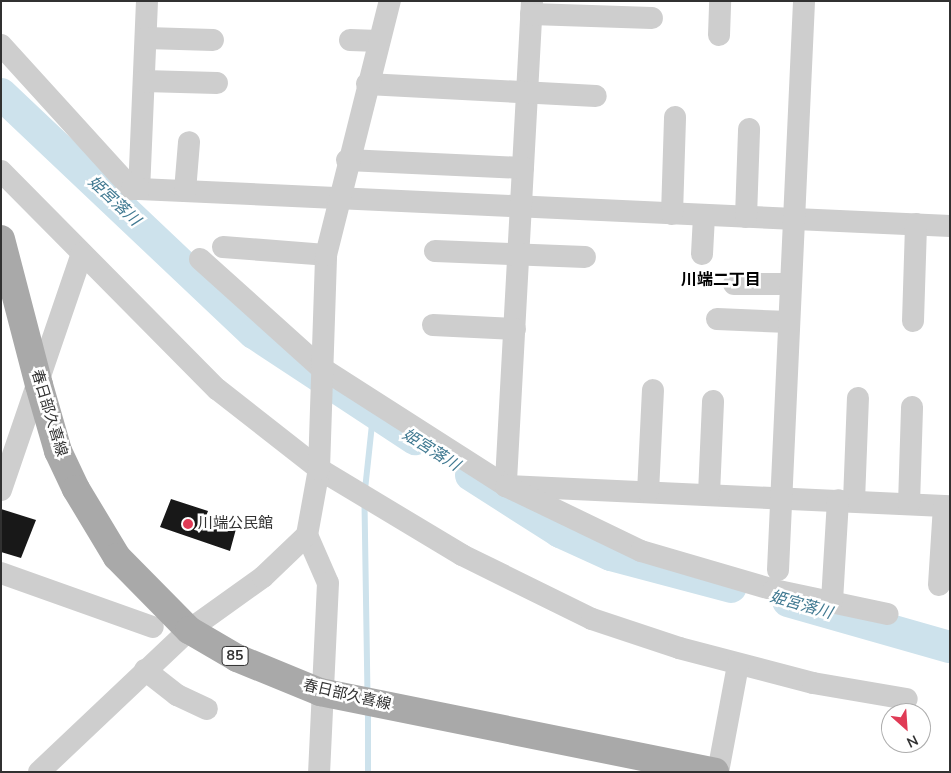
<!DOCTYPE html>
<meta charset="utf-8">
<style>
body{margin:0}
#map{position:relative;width:951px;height:773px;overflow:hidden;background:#fff;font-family:"Nunito Sans","Noto Sans JP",sans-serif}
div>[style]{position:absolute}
.stream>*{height:5.5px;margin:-2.75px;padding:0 2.75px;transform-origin:2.75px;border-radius:2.75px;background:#cde2ec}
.river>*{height:32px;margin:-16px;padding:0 16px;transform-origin:16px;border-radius:16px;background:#cde2ec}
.building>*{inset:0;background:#181818}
.minor>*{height:22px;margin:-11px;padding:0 11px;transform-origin:11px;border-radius:11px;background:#cecece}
.major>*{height:28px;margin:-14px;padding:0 14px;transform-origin:14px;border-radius:14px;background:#a9a9a9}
.dots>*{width:14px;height:14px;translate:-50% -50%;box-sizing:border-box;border:2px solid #fff;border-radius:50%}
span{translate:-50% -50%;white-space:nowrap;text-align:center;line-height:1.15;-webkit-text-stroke:5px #fff;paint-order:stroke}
.shield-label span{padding:1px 4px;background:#fff;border:1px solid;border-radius:4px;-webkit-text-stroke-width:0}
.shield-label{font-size:14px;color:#313131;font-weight:700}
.street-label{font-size:15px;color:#313131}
.poi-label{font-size:15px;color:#313131}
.left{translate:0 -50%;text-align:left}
.water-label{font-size:16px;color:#407991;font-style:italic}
.neighbourhood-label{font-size:16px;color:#000;font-weight:700}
.frame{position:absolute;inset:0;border:2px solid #313131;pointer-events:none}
.north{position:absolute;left:881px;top:703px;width:50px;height:50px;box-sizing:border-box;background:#fff;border:1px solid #adadad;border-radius:50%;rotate:154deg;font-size:14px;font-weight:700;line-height:20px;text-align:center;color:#313131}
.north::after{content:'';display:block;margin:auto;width:18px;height:22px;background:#e03b56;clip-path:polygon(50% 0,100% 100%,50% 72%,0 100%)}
</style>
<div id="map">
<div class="stream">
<i style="left:365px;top:490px;width:75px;rotate:-83.9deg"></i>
<i style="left:365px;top:504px;width:191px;rotate:89.1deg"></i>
<i style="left:368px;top:772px;width:63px;rotate:-90deg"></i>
</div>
<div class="river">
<i style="left:1px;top:94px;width:348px;rotate:43.4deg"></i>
<i style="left:254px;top:333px;width:193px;rotate:33.4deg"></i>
<i style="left:471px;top:475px;width:106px;rotate:32.6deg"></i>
<i style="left:560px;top:532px;width:56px;rotate:24.3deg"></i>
<i style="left:611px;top:555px;width:124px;rotate:14.9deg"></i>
<i style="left:788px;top:601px;width:168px;rotate:15.9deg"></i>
</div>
<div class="building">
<i style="clip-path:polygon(171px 499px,208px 511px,204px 522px,236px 529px,230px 551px,160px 527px)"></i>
<i style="clip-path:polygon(1px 509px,36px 520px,21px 558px,1px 552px)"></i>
</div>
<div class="minor">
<i style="left:147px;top:1px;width:188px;rotate:92.4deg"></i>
<i style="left:139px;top:189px;width:812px;rotate:2.61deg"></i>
<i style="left:532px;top:1px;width:486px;rotate:93.1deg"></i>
<i style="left:506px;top:486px;width:444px;rotate:2.6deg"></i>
<i style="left:531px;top:14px;width:121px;rotate:1.9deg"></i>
<i style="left:719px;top:35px;width:34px;rotate:-88deg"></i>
<i style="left:146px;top:38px;width:67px;rotate:1.7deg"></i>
<i style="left:350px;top:40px;width:29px;rotate:2deg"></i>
<i style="left:1px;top:45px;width:195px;rotate:47.7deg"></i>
<i style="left:132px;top:189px;width:7px"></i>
<i style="left:144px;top:81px;width:73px;rotate:1.6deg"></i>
<i style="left:367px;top:84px;width:229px;rotate:3deg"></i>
<i style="left:347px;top:160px;width:176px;rotate:2.6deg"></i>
<i style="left:1px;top:171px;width:307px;rotate:45.3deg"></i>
<i style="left:217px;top:389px;width:130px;rotate:38.1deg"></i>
<i style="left:319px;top:469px;width:167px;rotate:31deg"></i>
<i style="left:462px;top:555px;width:145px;rotate:26.2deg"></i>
<i style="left:592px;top:619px;width:92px;rotate:18.4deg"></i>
<i style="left:679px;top:648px;width:138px;rotate:14.6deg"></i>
<i style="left:813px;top:683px;width:95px;rotate:9.7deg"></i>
<i style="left:185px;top:191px;width:49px;rotate:-85.3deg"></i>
<i style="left:672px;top:214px;width:97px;rotate:-88.2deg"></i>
<i style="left:746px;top:217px;width:88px;rotate:-88deg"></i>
<i style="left:223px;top:247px;width:103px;rotate:4.4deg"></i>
<i style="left:435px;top:251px;width:150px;rotate:2.3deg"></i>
<i style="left:702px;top:254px;width:39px;rotate:-87deg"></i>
<i style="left:200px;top:259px;width:161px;rotate:42deg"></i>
<i style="left:320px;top:367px;width:221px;rotate:32.6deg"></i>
<i style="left:506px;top:486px;width:150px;rotate:25.7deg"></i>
<i style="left:641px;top:551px;width:139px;rotate:16.3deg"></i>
<i style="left:774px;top:590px;width:116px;rotate:11.9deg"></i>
<i style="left:734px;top:284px;width:57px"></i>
<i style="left:717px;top:319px;width:72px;rotate:2.4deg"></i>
<i style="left:913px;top:321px;width:97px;rotate:-88.2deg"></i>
<i style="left:433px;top:325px;width:82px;rotate:2.8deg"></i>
<i style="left:1px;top:490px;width:250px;rotate:-71.1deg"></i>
<i style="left:648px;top:492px;width:102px;rotate:-87.2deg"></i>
<i style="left:709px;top:494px;width:93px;rotate:-87.5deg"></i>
<i style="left:854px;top:501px;width:103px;rotate:-87.8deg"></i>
<i style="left:909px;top:504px;width:97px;rotate:-88.2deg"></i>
<i style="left:307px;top:535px;width:52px;rotate:66.4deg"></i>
<i style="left:328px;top:583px;width:189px;rotate:92.7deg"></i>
<i style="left:778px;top:570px;width:570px;rotate:-87.38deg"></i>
<i style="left:1px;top:573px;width:161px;rotate:19.6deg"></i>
<i style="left:939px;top:585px;width:79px;rotate:-86.4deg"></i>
<i style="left:832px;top:601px;width:101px;rotate:-86.6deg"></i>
<i style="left:145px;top:670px;width:41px;rotate:38deg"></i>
<i style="left:177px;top:695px;width:33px;rotate:25deg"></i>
<i style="left:39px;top:772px;width:207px;rotate:-43.4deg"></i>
<i style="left:189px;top:630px;width:91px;rotate:-35.6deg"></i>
<i style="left:263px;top:577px;width:61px;rotate:-43.7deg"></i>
<i style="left:307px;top:535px;width:67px;rotate:-79.7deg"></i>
<i style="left:319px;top:469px;width:214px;rotate:-88.1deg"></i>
<i style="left:326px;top:255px;width:262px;rotate:-75.9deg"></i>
<i style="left:718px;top:772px;width:109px;rotate:-79.4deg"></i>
</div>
<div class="major">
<i style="left:1px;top:239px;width:151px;rotate:75.4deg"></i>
<i style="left:39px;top:385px;width:69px;rotate:73.9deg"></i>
<i style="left:58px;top:451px;width:42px;rotate:64.7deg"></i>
<i style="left:76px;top:489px;width:79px;rotate:58.9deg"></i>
<i style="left:117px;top:557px;width:103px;rotate:45.4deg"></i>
<i style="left:189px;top:630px;width:56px;rotate:30.3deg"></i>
<i style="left:237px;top:658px;width:90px;rotate:22.3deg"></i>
<i style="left:320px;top:692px;width:403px;rotate:11.4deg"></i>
</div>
<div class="dots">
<i style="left:188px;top:524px;background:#e03b56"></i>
</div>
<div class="shield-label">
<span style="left:235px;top:656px">85</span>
</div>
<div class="street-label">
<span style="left:49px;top:413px;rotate:73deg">春日部久喜線</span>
<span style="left:347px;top:695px;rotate:13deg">春日部久喜線</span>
</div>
<div class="poi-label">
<span class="left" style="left:198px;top:524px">川端公民館</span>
</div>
<div class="water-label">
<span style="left:114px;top:201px;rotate:43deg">姫宮落川</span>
<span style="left:431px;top:450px;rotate:32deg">姫宮落川</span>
<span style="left:801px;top:605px;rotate:16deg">姫宮落川</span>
</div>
<div class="neighbourhood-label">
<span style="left:721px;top:280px">川端二丁目</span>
</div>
<div class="frame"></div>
<div class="north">N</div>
</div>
